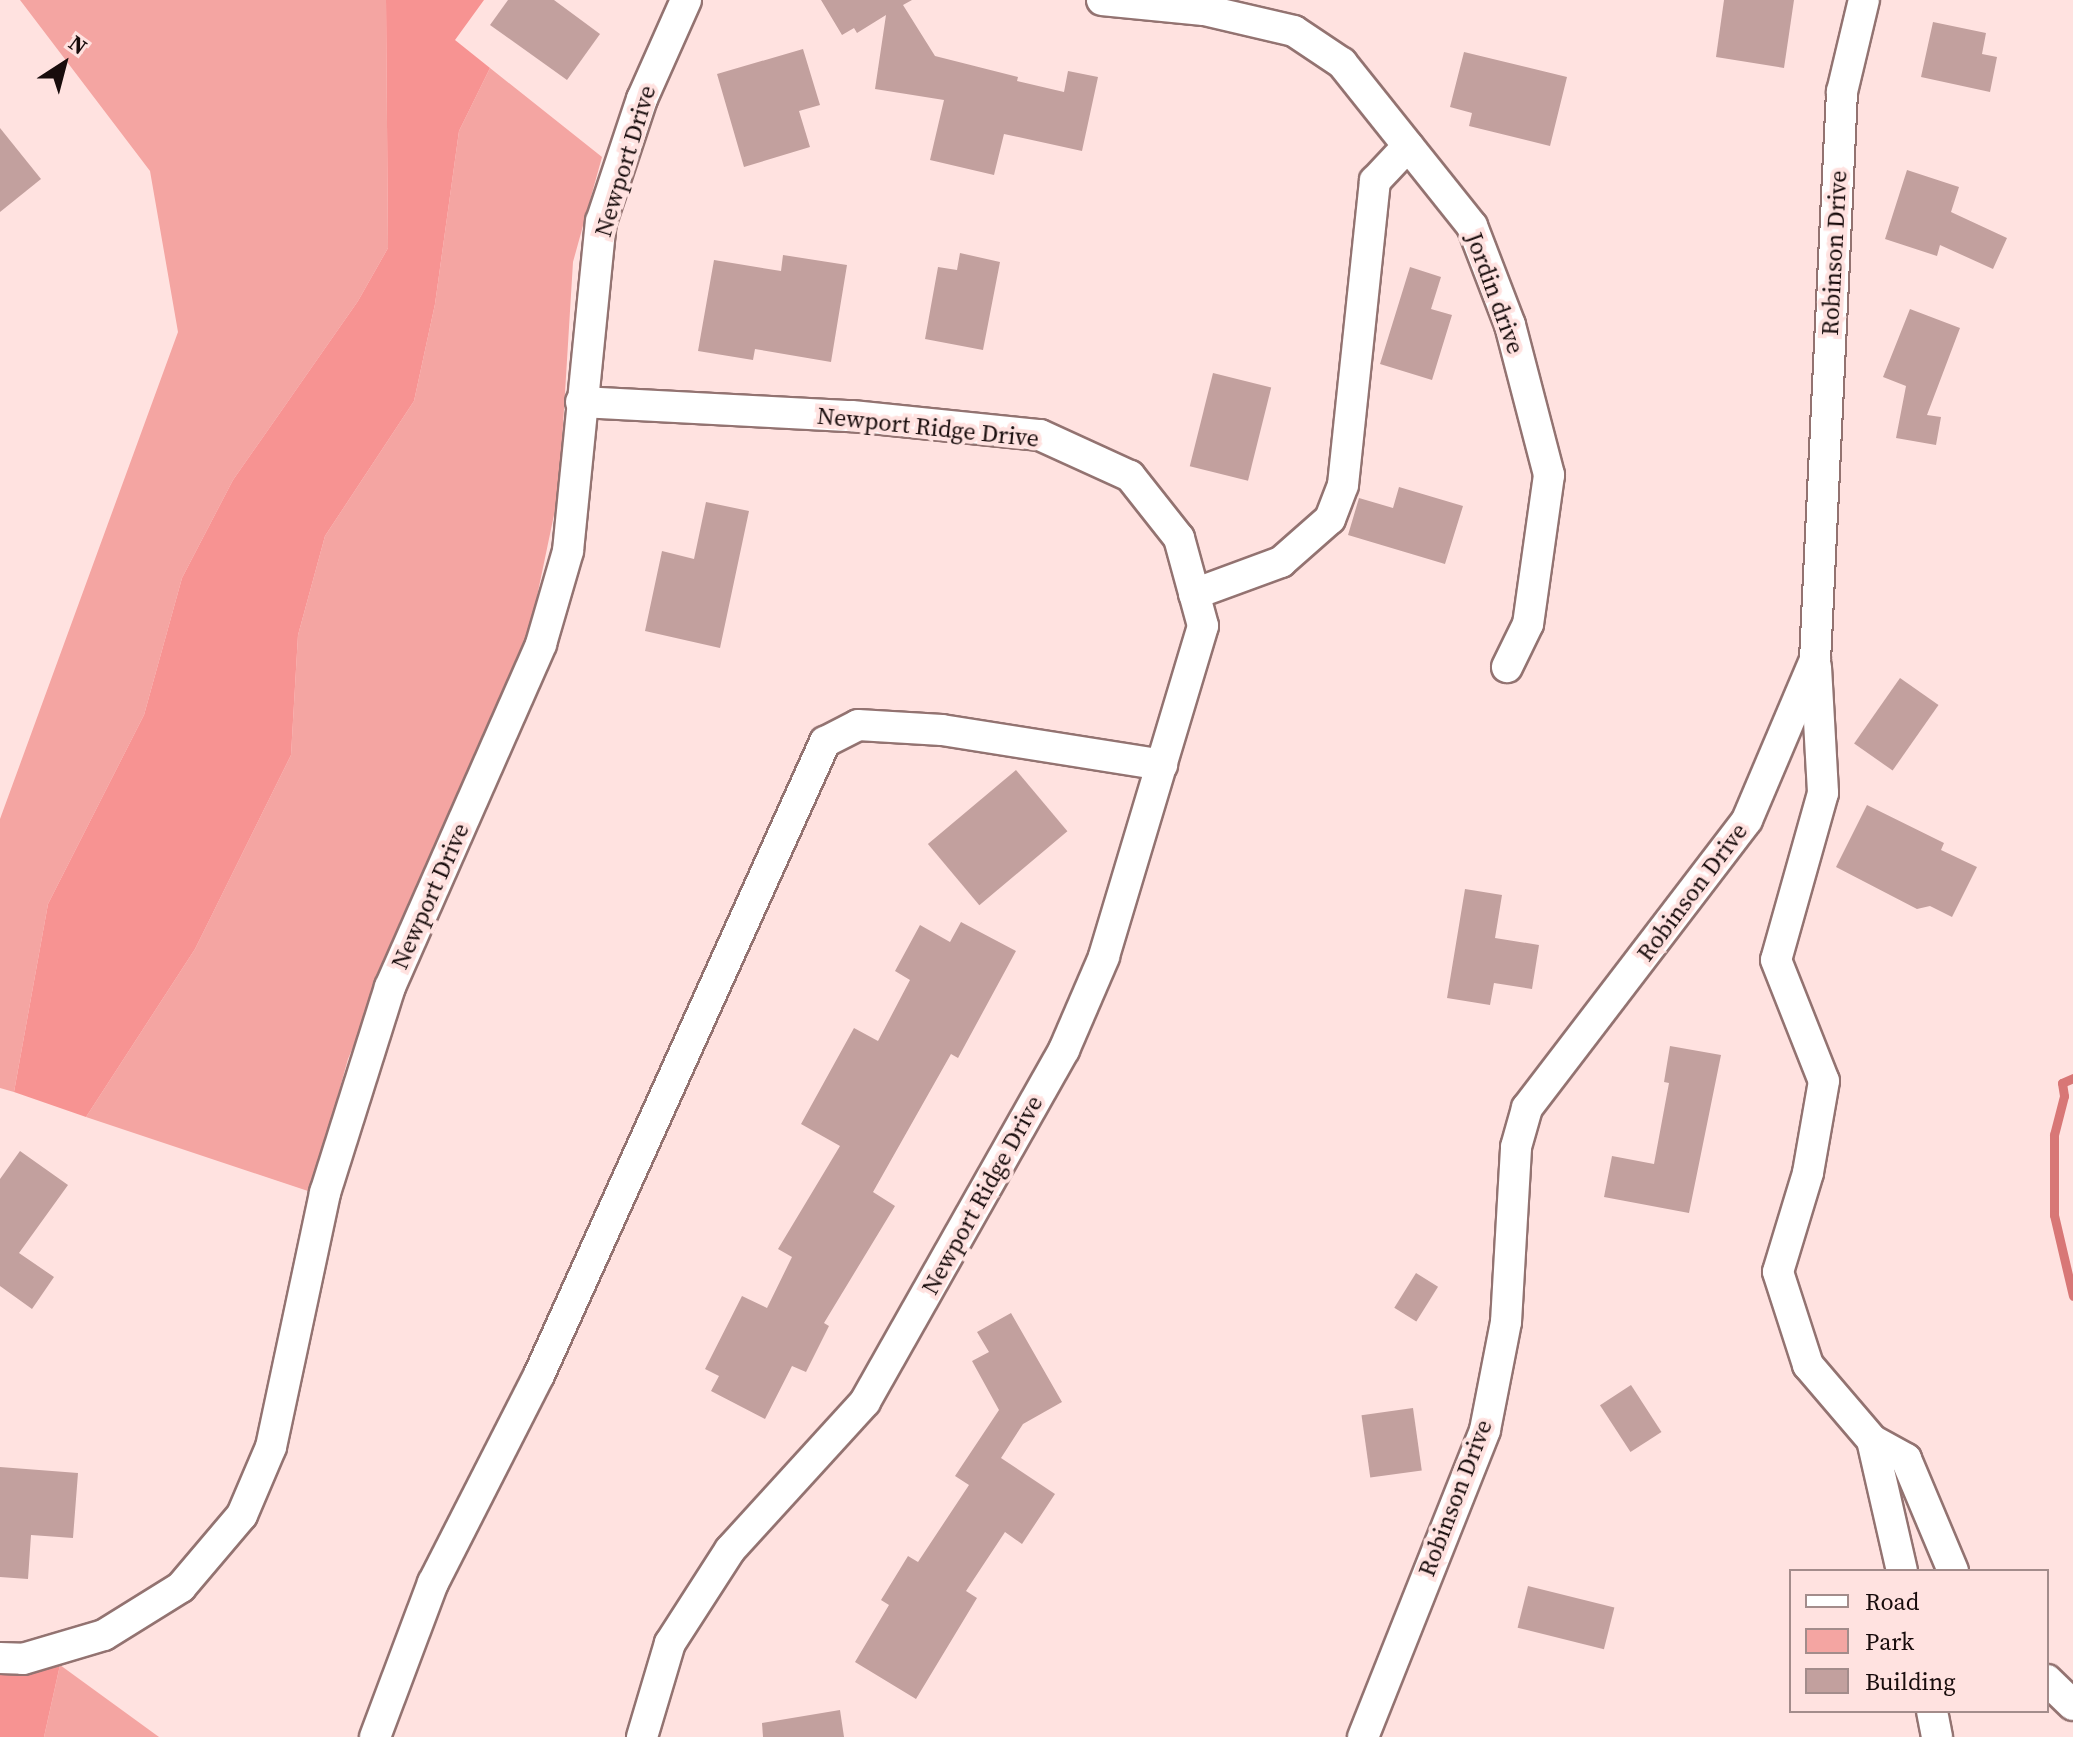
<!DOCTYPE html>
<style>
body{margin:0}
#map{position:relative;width:2073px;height:1737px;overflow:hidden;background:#ffe2e0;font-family:"Source Serif 4",serif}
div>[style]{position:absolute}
.green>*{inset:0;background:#f4a5a2}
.forest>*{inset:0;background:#f79392}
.stream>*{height:9px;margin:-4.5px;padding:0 4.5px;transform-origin:4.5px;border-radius:4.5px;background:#d87776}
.building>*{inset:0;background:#c2a09e;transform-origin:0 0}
.roads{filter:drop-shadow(2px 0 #937371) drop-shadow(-2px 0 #937371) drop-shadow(0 2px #937371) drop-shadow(0 -2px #937371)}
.minor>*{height:30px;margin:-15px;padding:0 15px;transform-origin:15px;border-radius:15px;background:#fff}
span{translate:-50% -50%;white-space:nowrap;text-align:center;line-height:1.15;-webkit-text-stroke:8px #ffe2e0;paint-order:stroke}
.street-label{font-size:24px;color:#180c0c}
.legend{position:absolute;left:1789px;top:1569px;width:260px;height:144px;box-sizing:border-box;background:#ffe2e0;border:2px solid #a38c8b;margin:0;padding:10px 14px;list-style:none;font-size:24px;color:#180c0c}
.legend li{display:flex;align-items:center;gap:16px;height:40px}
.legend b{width:40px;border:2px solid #a38c8b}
.north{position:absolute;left:24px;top:24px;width:80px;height:80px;-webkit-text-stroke:6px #ffe2e0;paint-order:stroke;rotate:36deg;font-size:22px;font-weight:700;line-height:32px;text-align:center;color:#180c0c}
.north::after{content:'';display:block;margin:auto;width:28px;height:36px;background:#180c0c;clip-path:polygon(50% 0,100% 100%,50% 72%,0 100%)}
</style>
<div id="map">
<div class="green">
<i style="clip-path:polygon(20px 0,386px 0,388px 248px,358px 301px,233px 480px,182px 578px,144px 715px,48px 904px,14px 1092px,0 1088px,0 819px,178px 332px,150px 171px)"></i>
<i style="clip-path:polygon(490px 68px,602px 157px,573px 262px,559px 491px,531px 625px,348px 1059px,311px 1192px,86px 1117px,195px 949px,291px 755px,298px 635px,325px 536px,414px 401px,435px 304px,459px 131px)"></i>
<i style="clip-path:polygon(60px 1665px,159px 1737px,44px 1737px)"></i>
</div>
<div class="forest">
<i style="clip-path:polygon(386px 0,484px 0,455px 40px,490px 68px,459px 131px,435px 304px,414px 401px,325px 536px,298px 635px,291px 755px,195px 949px,86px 1117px,14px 1092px,48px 904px,144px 715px,182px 578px,233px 480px,358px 301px,388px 248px)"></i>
<i style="clip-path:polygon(60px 1665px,44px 1737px,0 1737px,0 1671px)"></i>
</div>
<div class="stream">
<i style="left:2073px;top:1078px;width:12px;rotate:156deg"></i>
<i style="left:2062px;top:1083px;width:13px;rotate:81deg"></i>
<i style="left:2064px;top:1096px;width:40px;rotate:104.4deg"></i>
<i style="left:2054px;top:1135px;width:80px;rotate:90deg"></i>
<i style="left:2054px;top:1215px;width:83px;rotate:76.8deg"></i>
</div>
<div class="building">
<i style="clip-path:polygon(508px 0,554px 0,600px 34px,567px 80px,490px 25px)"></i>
<i style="clip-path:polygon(821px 0,912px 0,903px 5px,935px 56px,1018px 77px,1017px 81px,1064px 92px,1068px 71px,1098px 77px,1082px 151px,1004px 134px,994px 175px,930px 160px,944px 100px,875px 89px,886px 15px,857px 33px,854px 28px,842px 35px)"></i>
<i style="clip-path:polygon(1724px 0,1794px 0,1784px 68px,1716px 57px)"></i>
<i style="clip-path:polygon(1933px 22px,1986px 33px,1982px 54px,1997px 57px,1990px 92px,1921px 77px)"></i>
<i style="clip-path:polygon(803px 49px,820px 105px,799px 111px,810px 147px,744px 167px,717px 74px)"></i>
<i style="clip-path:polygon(1464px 52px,1567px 77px,1550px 146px,1469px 126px,1472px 113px,1450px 107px)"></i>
<i style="clip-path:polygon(0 128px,41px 179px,0 212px)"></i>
<i style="clip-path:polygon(1907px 170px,1959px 187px,1951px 212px,2007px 238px,1993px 269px,1940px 245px,1937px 256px,1885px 239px)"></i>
<i style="clip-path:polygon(960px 253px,1000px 262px,983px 350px,925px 339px,938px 267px,957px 270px)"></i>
<i style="clip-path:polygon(783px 255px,847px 265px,831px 362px,755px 349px,753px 360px,698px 351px,714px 260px,781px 271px)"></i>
<i style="clip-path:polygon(1410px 267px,1441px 277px,1431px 309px,1452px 315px,1432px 380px,1380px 364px)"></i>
<i style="clip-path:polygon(1910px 309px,1960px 328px,1927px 415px,1941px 417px,1936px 445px,1896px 438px,1906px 386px,1883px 377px)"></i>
<i style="left:1213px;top:373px;width:60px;height:96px;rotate:14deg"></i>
<i style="clip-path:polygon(1399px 487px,1463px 506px,1445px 564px,1348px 535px,1359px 498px,1393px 508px)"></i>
<i style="clip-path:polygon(706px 502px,749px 511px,720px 648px,645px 631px,662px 551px,694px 559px)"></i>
<i style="left:1900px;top:678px;width:47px;height:80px;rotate:35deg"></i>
<i style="left:1016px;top:770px;width:80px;height:115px;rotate:50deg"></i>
<i style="clip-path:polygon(1867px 805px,1944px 843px,1941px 850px,1977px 867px,1952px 917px,1930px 906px,1917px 909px,1836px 867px)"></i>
<i style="clip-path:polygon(1465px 889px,1502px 895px,1495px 938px,1539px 945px,1532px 989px,1494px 983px,1490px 1005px,1447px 998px)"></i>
<i style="clip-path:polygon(961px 922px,1016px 951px,958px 1058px,951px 1054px,873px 1192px,895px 1206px,824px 1323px,829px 1326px,806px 1372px,792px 1366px,765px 1419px,711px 1391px,719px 1376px,705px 1369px,742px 1296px,767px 1308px,792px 1257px,778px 1249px,840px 1146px,801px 1124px,854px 1028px,878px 1041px,910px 980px,895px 971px,920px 925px,950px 942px)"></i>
<i style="clip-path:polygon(1670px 1046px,1721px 1055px,1689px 1213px,1604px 1197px,1612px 1156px,1654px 1164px,1669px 1083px,1664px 1082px)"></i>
<i style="clip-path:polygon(20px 1151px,68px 1185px,19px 1253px,54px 1277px,32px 1309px,0 1286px,0 1179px)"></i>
<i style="left:1416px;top:1273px;width:26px;height:41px;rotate:32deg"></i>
<i style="clip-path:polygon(1011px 1313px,1062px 1402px,1023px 1424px,1001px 1458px,1055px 1494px,1022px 1544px,1005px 1532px,966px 1591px,977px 1598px,916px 1699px,855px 1662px,889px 1605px,881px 1600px,908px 1556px,918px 1562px,969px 1485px,955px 1476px,999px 1410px,972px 1361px,989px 1352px,977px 1332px)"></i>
<i style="left:1631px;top:1385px;width:56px;height:37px;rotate:57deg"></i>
<i style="left:1413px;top:1408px;width:63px;height:52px;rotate:82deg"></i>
<i style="clip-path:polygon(0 1467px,78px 1473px,73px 1538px,31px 1535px,28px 1579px,0 1577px)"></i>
<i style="left:1528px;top:1586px;width:89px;height:43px;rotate:14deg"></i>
<i style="clip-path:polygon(840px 1710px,844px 1737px,763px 1737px,762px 1723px)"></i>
</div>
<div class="roads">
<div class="minor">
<i style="left:1102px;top:0;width:102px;rotate:5.6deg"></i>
<i style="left:1204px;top:10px;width:92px;rotate:13.1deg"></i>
<i style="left:1294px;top:31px;width:58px;rotate:33.7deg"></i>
<i style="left:1342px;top:63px;width:208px;rotate:51.4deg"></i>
<i style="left:1472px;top:226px;width:106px;rotate:69deg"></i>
<i style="left:1510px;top:325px;width:155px;rotate:75.4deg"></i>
<i style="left:1549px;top:475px;width:150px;rotate:98deg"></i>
<i style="left:1528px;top:624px;width:48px;rotate:116deg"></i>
<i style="left:581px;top:402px;width:271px;rotate:3deg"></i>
<i style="left:852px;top:416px;width:189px;rotate:5.8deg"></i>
<i style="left:1040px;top:435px;width:99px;rotate:24.5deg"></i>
<i style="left:1130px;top:476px;width:79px;rotate:51.7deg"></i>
<i style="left:1179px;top:538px;width:91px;rotate:74.7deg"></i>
<i style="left:1203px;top:626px;width:345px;rotate:106.7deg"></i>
<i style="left:1104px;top:957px;width:101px;rotate:113.3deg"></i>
<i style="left:1064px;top:1050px;width:404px;rotate:119.5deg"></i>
<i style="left:865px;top:1402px;width:200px;rotate:132.4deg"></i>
<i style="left:730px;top:1550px;width:111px;rotate:122.8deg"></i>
<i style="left:670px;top:1643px;width:98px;rotate:106.6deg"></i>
<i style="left:1194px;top:594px;width:93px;rotate:-20.2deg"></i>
<i style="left:1281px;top:562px;width:65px;rotate:-41.3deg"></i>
<i style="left:1330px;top:519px;width:36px;rotate:-69deg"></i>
<i style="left:1343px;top:485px;width:306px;rotate:-84deg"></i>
<i style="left:1375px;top:181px;width:48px;rotate:-46.7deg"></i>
<i style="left:1816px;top:667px;width:126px;rotate:86.8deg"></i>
<i style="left:1823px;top:793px;width:173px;rotate:105.7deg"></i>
<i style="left:1776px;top:960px;width:130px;rotate:68.4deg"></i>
<i style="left:1824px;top:1081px;width:93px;rotate:99.9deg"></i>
<i style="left:1808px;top:1173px;width:103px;rotate:106.9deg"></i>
<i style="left:1778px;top:1272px;width:98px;rotate:72.1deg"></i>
<i style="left:1808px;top:1365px;width:99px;rotate:49.5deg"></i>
<i style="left:1872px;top:1440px;width:134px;rotate:77.1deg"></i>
<i style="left:1872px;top:1440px;width:39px;rotate:29deg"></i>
<i style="left:1906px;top:1459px;width:121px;rotate:67.2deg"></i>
<i style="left:0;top:1658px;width:23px;rotate:2deg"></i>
<i style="left:23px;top:1659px;width:84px;rotate:-16.5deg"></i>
<i style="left:104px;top:1635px;width:91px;rotate:-31.9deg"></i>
<i style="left:181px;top:1587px;width:94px;rotate:-49.7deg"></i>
<i style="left:242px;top:1515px;width:74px;rotate:-66.9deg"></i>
<i style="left:271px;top:1447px;width:260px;rotate:-78deg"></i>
<i style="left:325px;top:1193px;width:216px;rotate:-72.5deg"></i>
<i style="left:390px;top:987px;width:375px;rotate:-66.2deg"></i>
<i style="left:541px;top:644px;width:97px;rotate:-73.8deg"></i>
<i style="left:568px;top:551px;width:331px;rotate:-84.3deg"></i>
<i style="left:601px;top:222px;width:130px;rotate:-71.6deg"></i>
<i style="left:642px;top:99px;width:108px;rotate:-66deg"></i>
<i style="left:2047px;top:1680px;width:36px;rotate:44deg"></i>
<i style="left:1932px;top:1711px;width:26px;rotate:79deg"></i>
<i style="left:375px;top:1737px;width:165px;rotate:-69.4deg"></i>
<i style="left:433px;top:1583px;width:233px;rotate:-63deg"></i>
<i style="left:539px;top:1375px;width:695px;rotate:-65.69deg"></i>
<i style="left:825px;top:742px;width:37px;rotate:-27deg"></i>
<i style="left:858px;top:725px;width:84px;rotate:3.4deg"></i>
<i style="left:942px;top:730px;width:223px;rotate:9deg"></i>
<i style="left:1363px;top:1737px;width:330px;rotate:-68.3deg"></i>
<i style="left:1485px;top:1430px;width:110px;rotate:-79deg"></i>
<i style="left:1506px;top:1322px;width:175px;rotate:-86.7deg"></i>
<i style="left:1516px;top:1147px;width:41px;rotate:-74.2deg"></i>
<i style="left:1527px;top:1108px;width:362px;rotate:-52.6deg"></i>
<i style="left:1747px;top:820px;width:174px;rotate:-67deg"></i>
<i style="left:1815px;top:660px;width:569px;rotate:-87.28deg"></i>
<i style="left:1842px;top:92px;width:95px;rotate:-76.6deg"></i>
</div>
</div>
<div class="street-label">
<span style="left:625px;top:161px;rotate:-73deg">Newport Drive</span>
<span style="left:1834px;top:253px;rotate:-87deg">Robinson Drive</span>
<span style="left:1495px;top:293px;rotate:70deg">Jordin drive</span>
<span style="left:928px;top:427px;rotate:6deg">Newport Ridge Drive</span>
<span style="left:1692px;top:892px;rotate:-53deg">Robinson Drive</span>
<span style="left:430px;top:896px;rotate:-66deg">Newport Drive</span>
<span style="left:982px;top:1195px;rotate:-61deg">Newport Ridge Drive</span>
<span style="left:1455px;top:1498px;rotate:-69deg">Robinson Drive</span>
</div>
<ul class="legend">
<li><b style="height:10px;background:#fff"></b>Road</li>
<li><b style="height:22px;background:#f4a5a2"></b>Park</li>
<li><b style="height:22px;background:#c2a09e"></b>Building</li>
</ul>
<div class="north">N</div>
</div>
